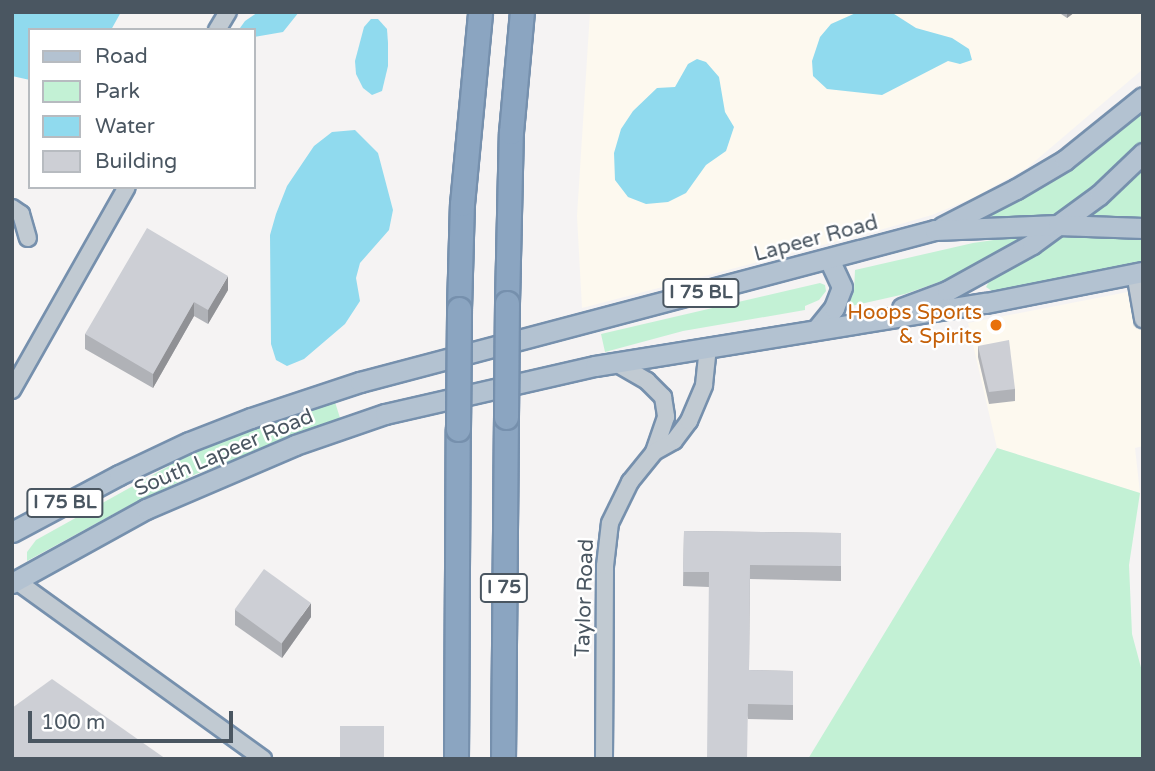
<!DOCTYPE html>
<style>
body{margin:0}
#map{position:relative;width:1155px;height:771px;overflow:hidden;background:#f5f3f3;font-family:"Varela Round",sans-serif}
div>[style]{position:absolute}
.commercial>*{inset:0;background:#fdf9ef}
.green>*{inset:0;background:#c3f1d5}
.water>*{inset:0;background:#90daee}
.roads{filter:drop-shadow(2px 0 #7690ad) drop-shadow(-2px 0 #7690ad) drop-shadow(0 2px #7690ad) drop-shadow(0 -2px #7690ad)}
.minor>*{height:16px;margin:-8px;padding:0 8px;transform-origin:8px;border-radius:8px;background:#c1cad2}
.major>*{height:19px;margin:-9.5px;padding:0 9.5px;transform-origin:9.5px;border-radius:9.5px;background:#b3c2d1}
.highway>*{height:23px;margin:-11.5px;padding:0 11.5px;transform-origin:11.5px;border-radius:11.5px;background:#8ba5c1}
.bridges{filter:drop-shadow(2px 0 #7690ad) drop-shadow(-2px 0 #7690ad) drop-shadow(0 2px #7690ad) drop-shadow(0 -2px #7690ad)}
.highway-bridge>*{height:23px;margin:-11.5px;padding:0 11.5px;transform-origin:11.5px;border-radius:11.5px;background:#8ba5c1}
.wall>*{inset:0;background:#b0b2b7}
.shaded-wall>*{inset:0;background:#909195}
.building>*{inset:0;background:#cdcfd5;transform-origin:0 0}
.dots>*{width:19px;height:19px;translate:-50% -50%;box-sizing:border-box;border:4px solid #fff;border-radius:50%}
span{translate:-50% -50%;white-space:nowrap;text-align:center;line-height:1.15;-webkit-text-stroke:5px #fff;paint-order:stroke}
.shield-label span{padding:2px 5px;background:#fff;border:2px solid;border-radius:5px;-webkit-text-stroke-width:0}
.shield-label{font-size:19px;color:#4a5661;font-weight:700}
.street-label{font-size:21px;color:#4a5661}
.food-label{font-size:21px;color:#c56008}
.right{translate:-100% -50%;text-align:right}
.frame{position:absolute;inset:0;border:14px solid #4a5661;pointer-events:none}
.legend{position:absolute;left:28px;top:28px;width:228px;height:161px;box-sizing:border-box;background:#fff;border:2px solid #b7bbc0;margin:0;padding:9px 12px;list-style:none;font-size:21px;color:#4a5661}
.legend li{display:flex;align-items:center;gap:14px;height:35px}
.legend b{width:35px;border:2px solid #b7bbc0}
.scale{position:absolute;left:28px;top:711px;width:205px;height:32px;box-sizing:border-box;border:4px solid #4a5661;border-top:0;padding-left:9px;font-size:21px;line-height:24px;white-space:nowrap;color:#4a5661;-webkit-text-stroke:5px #fff;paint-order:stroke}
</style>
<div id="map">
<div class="commercial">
<i style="clip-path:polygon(590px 12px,1143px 12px,1143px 69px,1027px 168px,973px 198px,932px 215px,873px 232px,582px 308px,577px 216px)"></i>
<i style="clip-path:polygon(1143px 289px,1143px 446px,1135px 448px,1140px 493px,997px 448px,968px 323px)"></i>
</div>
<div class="green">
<i style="clip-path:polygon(1143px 110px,1143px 140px,1059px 216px,994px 221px,991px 213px,1070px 167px)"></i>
<i style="clip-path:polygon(1143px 165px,1143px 220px,1088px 217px,1087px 215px)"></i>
<i style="clip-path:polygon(1065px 233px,1143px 236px,1143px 265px,995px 293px,986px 287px,991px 278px)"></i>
<i style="clip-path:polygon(1021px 236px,1024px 238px,962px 274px,905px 294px,847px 307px,854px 291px,855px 270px,973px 243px)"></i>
<i style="clip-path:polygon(820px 283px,825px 285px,826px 291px,819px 300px,805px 306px,805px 310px,683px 331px,605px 352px,601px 334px)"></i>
<i style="clip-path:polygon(335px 402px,340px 418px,196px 474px,132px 504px,27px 561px,27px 552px,36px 540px,185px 457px,230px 438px)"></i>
<i style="clip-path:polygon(997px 448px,1140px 493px,1129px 565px,1132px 634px,1143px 675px,1143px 759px,808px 759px)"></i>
</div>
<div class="water">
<i style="clip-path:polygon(12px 12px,121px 12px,111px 30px,30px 30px,30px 80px,12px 76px)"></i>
<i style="clip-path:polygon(258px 12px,299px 12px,283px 32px,254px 37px,254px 30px,240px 28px,245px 21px)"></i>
<i style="clip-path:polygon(858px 12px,891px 12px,916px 28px,952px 38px,969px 49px,972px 60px,960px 64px,948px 61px,882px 95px,827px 89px,813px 76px,812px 61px,820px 37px,831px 24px)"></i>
<i style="clip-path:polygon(371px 19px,378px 19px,387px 29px,388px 43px,388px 66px,382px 91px,372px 95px,363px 88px,356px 74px,355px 61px,364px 27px)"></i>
<i style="clip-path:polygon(697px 59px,706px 62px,719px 77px,725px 112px,734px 127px,726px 151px,706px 165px,686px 193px,668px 202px,646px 204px,628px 197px,615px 180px,614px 153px,621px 129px,633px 111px,657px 88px,675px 87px,688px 64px)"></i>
<i style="clip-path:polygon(355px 130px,378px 153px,393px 210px,389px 230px,360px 263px,356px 278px,360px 301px,345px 324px,304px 359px,287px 366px,276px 360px,271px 344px,270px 235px,276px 214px,287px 186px,314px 146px,332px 132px)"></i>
</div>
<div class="roads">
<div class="minor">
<i style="left:217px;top:30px;width:21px;rotate:-59deg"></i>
<i style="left:12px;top:208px;width:11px;rotate:34deg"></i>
<i style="left:21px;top:214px;width:25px;rotate:74deg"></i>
<i style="left:1135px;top:273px;width:47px;rotate:80.1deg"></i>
<i style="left:616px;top:363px;width:36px;rotate:30deg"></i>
<i style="left:647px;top:381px;width:23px;rotate:45deg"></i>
<i style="left:663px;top:397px;width:20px;rotate:81deg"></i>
<i style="left:666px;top:417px;width:37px;rotate:109deg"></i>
<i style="left:12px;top:390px;width:233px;rotate:-60.5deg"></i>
<i style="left:15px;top:580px;width:306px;rotate:35.8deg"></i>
<i style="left:604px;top:759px;width:193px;rotate:-89.7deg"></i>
<i style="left:605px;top:566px;width:43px;rotate:-83.4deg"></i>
<i style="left:610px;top:523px;width:46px;rotate:-64deg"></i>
<i style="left:630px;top:482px;width:38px;rotate:-51deg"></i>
<i style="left:654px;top:452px;width:23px;rotate:-29deg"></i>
<i style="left:674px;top:441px;width:25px;rotate:-53deg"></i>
<i style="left:689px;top:421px;width:39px;rotate:-67deg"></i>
<i style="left:704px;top:385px;width:38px;rotate:-84deg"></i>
</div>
<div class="major">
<i style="left:942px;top:227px;width:83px;rotate:-27.2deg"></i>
<i style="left:1016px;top:189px;width:57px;rotate:-30.6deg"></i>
<i style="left:1065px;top:160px;width:100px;rotate:-38.9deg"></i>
<i style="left:902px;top:308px;width:48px;rotate:-20.7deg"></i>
<i style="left:947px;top:291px;width:97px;rotate:-28.9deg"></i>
<i style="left:1032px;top:244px;width:83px;rotate:-36.2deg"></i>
<i style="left:1099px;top:195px;width:61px;rotate:-43.7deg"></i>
<i style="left:817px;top:329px;width:27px;rotate:-51deg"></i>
<i style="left:834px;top:308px;width:22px;rotate:-69deg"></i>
<i style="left:842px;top:287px;width:31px;rotate:-115deg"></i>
<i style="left:12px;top:532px;width:121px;rotate:-28deg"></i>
<i style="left:119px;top:475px;width:77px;rotate:-25.2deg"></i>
<i style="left:189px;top:442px;width:66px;rotate:-21.2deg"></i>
<i style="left:251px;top:418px;width:115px;rotate:-18.3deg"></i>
<i style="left:360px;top:382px;width:595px;rotate:-14.81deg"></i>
<i style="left:935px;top:230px;width:123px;rotate:-2.3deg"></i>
<i style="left:1058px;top:225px;width:85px;rotate:2deg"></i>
<i style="left:12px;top:583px;width:153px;rotate:-28.9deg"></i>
<i style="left:146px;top:509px;width:162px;rotate:-23.2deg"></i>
<i style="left:295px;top:445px;width:95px;rotate:-19deg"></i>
<i style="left:385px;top:414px;width:215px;rotate:-12.9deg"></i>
<i style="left:595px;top:366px;width:396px;rotate:-9.2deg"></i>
<i style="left:986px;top:303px;width:160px;rotate:-11.2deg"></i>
</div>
<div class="highway">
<i style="left:507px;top:303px;width:171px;rotate:-88.7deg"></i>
<i style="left:511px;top:132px;width:121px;rotate:-84.8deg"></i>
<i style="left:459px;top:309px;width:105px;rotate:-88.4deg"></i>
<i style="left:462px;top:204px;width:193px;rotate:-84.6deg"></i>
<i style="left:456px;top:759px;width:330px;rotate:-89.7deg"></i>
<i style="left:503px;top:759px;width:342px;rotate:-89.5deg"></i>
</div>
</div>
<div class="bridges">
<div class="highway-bridge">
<i style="left:506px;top:417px;width:114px;rotate:-89.5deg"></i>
<i style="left:458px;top:429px;width:120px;rotate:-89.5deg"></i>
</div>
</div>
<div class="wall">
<i style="clip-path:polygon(1058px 12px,1075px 12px,1067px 18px)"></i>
<i style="clip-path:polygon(228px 290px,208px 324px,194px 316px,153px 388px,85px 349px,85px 334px)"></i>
<i style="clip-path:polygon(978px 346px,1015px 389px,1015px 401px,989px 404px,978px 357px)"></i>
<i style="clip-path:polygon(684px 531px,841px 533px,841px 581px,750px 579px,749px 670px,793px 671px,793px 720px,748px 719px,709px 587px,683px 586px)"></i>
<i style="clip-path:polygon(235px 610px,311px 617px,282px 658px,235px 625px)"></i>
</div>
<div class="shaded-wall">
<i style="clip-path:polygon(1067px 12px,1075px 12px,1067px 18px)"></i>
<i style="clip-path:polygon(228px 276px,228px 290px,208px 324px,208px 310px)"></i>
<i style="clip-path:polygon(194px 302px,194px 316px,153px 388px,153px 374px)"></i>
<i style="clip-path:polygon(311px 603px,311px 617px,282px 658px,282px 643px)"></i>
</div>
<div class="building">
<i style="clip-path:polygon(147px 228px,228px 276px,208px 310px,194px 302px,153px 374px,85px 334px)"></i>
<i style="clip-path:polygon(1009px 340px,1015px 389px,989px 392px,978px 346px)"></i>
<i style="clip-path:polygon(684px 531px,841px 533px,841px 566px,750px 565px,749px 670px,793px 671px,793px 705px,748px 704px,747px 759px,707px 759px,709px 572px,683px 572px)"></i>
<i style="left:264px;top:569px;width:58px;height:50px;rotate:36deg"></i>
<i style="clip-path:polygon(52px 679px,166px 759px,12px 759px,12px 708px)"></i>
<i style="left:340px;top:726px;width:44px;height:33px"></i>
</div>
<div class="dots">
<i style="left:996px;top:325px;background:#e8710a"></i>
</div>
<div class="shield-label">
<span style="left:701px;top:293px">I 75 BL</span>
<span style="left:65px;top:503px">I 75 BL</span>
<span style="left:504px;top:588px">I 75</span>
</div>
<div class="street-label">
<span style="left:816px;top:239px;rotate:-15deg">Lapeer Road</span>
<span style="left:224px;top:453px;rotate:-23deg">South Lapeer Road</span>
<span style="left:585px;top:598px;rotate:-88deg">Taylor Road</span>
</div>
<div class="food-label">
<span class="right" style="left:982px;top:325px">Hoops Sports<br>&amp; Spirits</span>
</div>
<div class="frame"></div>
<ul class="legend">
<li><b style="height:9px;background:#b3c2d1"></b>Road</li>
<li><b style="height:19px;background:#c3f1d5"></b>Park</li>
<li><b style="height:19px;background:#90daee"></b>Water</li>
<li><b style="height:19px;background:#cdcfd5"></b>Building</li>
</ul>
<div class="scale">100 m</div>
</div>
